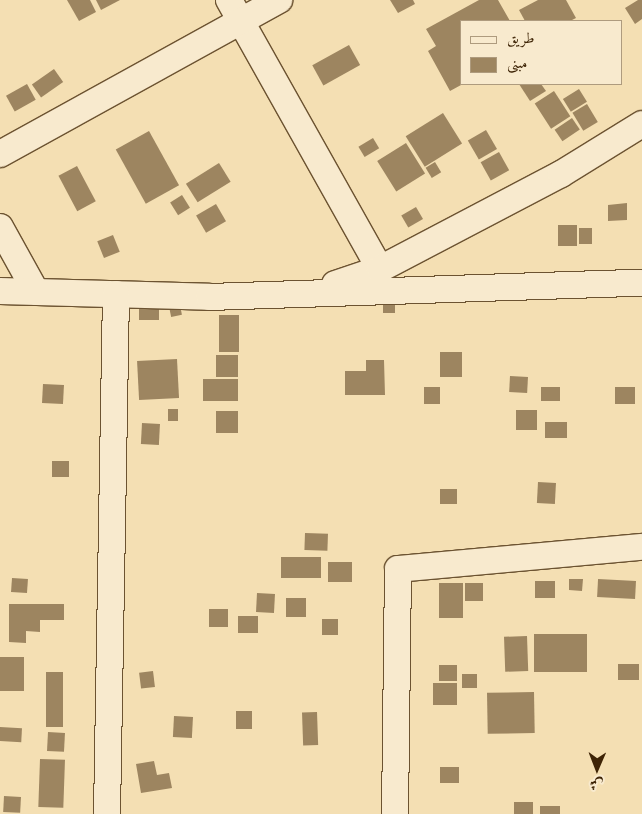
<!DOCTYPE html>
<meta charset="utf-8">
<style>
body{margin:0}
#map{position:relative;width:642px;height:814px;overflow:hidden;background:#f4dfb3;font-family:"IM FELL English",Amiri,serif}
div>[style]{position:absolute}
.building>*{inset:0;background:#9d8560;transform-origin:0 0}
.roads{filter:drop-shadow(1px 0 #6c5331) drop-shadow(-1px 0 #6c5331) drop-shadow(0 1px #6c5331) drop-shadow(0 -1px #6c5331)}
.minor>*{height:26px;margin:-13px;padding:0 13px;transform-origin:13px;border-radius:13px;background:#f8eace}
span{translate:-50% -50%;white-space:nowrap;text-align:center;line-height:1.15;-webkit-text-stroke:4px #f8eace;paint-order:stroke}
.legend{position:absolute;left:460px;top:20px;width:162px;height:65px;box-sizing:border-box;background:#f8eace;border:1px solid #ae9b7e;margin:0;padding:6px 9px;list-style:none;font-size:15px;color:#3e2406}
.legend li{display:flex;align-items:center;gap:10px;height:25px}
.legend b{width:25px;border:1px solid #ae9b7e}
.north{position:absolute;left:572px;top:744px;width:50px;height:50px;-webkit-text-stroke:4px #f8eace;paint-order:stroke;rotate:181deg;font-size:14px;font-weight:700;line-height:20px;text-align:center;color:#3e2406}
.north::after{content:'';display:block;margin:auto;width:18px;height:22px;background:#3e2406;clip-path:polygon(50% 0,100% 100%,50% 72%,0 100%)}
</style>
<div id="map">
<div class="building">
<i style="clip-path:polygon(67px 0,90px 0,96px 12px,79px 21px)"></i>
<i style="clip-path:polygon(96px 0,120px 0,101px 10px)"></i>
<i style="clip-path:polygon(390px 0,413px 0,415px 4px,398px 13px)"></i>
<i style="clip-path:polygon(479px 0,498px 0,510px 21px,461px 21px,461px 85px,450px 91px,428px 51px,436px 46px,426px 29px)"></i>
<i style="clip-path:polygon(538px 0,566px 0,576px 18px,570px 21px,525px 21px,519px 10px)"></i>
<i style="clip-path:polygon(638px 0,642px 0,642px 19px,635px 24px,625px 8px)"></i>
<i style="left:349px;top:45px;width:23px;height:42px;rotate:61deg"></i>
<i style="left:54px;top:69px;width:16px;height:27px;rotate:55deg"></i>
<i style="left:27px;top:84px;width:18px;height:24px;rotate:61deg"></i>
<i style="clip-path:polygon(519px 84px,541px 84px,546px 91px,530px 101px)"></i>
<i style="left:579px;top:89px;width:15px;height:19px;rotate:58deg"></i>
<i style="left:554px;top:91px;width:30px;height:23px;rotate:57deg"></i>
<i style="left:587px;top:104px;width:21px;height:17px;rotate:59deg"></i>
<i style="left:443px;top:113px;width:36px;height:44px;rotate:58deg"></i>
<i style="left:572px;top:118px;width:14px;height:21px;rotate:56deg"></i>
<i style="left:486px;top:130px;width:22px;height:21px;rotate:60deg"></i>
<i style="left:149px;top:131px;width:62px;height:38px;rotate:61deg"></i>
<i style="left:373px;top:138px;width:12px;height:17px;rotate:59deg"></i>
<i style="left:406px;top:143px;width:36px;height:34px;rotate:58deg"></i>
<i style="left:499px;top:152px;width:21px;height:21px;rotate:61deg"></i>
<i style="left:435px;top:162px;width:12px;height:11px;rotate:59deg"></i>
<i style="left:219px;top:163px;width:22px;height:39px;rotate:58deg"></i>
<i style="left:77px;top:166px;width:40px;height:21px;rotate:62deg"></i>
<i style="left:182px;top:195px;width:15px;height:14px;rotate:58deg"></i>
<i style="clip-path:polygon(627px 203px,627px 220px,608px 221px,608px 205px)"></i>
<i style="left:216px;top:204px;width:20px;height:23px;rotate:60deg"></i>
<i style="left:416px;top:207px;width:14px;height:17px;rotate:60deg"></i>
<i style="left:558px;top:225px;width:19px;height:21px"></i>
<i style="left:579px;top:228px;width:13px;height:16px"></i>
<i style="left:113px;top:235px;width:18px;height:17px;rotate:68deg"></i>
<i style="left:383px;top:300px;width:12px;height:13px"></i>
<i style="left:139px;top:302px;width:20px;height:18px"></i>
<i style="left:180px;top:305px;width:10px;height:11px;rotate:79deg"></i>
<i style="left:219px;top:315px;width:20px;height:37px"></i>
<i style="left:440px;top:352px;width:22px;height:25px"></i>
<i style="left:216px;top:355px;width:22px;height:22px"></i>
<i style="left:177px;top:359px;width:39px;height:40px;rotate:87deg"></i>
<i style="clip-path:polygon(366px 360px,384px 360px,385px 395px,345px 395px,345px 371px,366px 371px)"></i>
<i style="left:510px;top:376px;width:18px;height:16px;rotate:3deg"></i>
<i style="left:203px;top:379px;width:35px;height:22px"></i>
<i style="left:43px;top:384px;width:21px;height:19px;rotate:3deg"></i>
<i style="left:424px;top:387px;width:16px;height:17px"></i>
<i style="left:560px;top:387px;width:14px;height:19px;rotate:90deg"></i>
<i style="left:615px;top:387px;width:20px;height:17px"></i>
<i style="left:168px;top:409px;width:10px;height:12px"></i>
<i style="left:516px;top:410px;width:21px;height:20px"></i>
<i style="left:216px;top:411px;width:22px;height:22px"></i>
<i style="left:567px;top:422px;width:16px;height:22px;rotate:90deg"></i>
<i style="left:142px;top:423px;width:18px;height:21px;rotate:3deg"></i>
<i style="left:52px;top:461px;width:17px;height:16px"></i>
<i style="left:538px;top:482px;width:18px;height:21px;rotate:3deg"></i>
<i style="left:440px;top:489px;width:17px;height:15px"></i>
<i style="left:305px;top:533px;width:23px;height:17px;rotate:2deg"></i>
<i style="left:281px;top:557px;width:40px;height:21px"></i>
<i style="left:328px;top:562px;width:24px;height:20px"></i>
<i style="left:12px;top:578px;width:16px;height:14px;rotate:4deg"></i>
<i style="clip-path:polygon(569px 579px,583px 579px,582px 591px,569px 590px)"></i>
<i style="left:535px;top:581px;width:20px;height:17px"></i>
<i style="left:636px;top:581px;width:18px;height:38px;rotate:93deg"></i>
<i style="left:439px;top:583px;width:24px;height:35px"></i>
<i style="left:465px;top:583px;width:18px;height:18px"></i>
<i style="left:257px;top:593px;width:18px;height:19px;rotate:3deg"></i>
<i style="left:286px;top:598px;width:20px;height:19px"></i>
<i style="clip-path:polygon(9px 604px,64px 604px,64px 620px,40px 620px,40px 632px,26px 631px,26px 643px,9px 642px)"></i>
<i style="left:209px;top:609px;width:19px;height:18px"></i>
<i style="left:238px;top:616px;width:20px;height:17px"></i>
<i style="left:322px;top:619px;width:16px;height:16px"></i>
<i style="left:534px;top:634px;width:53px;height:38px"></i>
<i style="left:527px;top:636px;width:35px;height:23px;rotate:88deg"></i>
<i style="left:0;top:657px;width:24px;height:34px"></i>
<i style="left:618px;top:664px;width:21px;height:16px"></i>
<i style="left:439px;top:665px;width:18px;height:16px"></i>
<i style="left:153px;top:671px;width:16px;height:14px;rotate:83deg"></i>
<i style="left:46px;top:672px;width:17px;height:55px"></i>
<i style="left:462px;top:674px;width:15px;height:14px"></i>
<i style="left:433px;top:683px;width:24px;height:22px"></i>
<i style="left:534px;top:692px;width:41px;height:47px;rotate:89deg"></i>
<i style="left:252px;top:711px;width:18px;height:16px;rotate:90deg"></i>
<i style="left:317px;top:712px;width:33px;height:15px;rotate:88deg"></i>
<i style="left:174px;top:716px;width:19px;height:21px;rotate:3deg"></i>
<i style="left:0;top:727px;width:22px;height:14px;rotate:3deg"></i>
<i style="left:48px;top:732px;width:17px;height:19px;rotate:3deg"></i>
<i style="left:40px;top:759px;width:25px;height:48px;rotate:2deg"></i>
<i style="clip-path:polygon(154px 761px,157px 775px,169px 773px,172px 788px,141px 793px,136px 764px)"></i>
<i style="left:440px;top:767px;width:19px;height:16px"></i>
<i style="left:4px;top:796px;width:17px;height:16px;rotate:3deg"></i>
<i style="left:514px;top:802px;width:19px;height:12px"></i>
<i style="left:540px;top:806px;width:20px;height:8px"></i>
</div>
<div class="roads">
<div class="minor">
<i style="left:229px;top:0;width:308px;rotate:60.7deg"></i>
<i style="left:0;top:154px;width:319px;rotate:-28.9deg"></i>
<i style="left:0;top:227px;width:74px;rotate:61deg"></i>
<i style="left:335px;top:284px;width:47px;rotate:-18.4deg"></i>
<i style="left:380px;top:269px;width:204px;rotate:-27.7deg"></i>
<i style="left:561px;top:174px;width:95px;rotate:-31.7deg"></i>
<i style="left:0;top:291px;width:209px;rotate:1.6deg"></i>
<i style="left:209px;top:297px;width:433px;rotate:-1.9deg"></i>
<i style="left:107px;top:814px;width:520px;rotate:-89.01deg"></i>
<i style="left:395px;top:814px;width:245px;rotate:-89.3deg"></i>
<i style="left:398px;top:569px;width:245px;rotate:-5.2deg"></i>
</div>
</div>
<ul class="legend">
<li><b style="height:6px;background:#f8eace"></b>طريق</li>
<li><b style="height:14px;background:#9d8560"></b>مبنى</li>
</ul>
<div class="north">ش</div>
</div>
